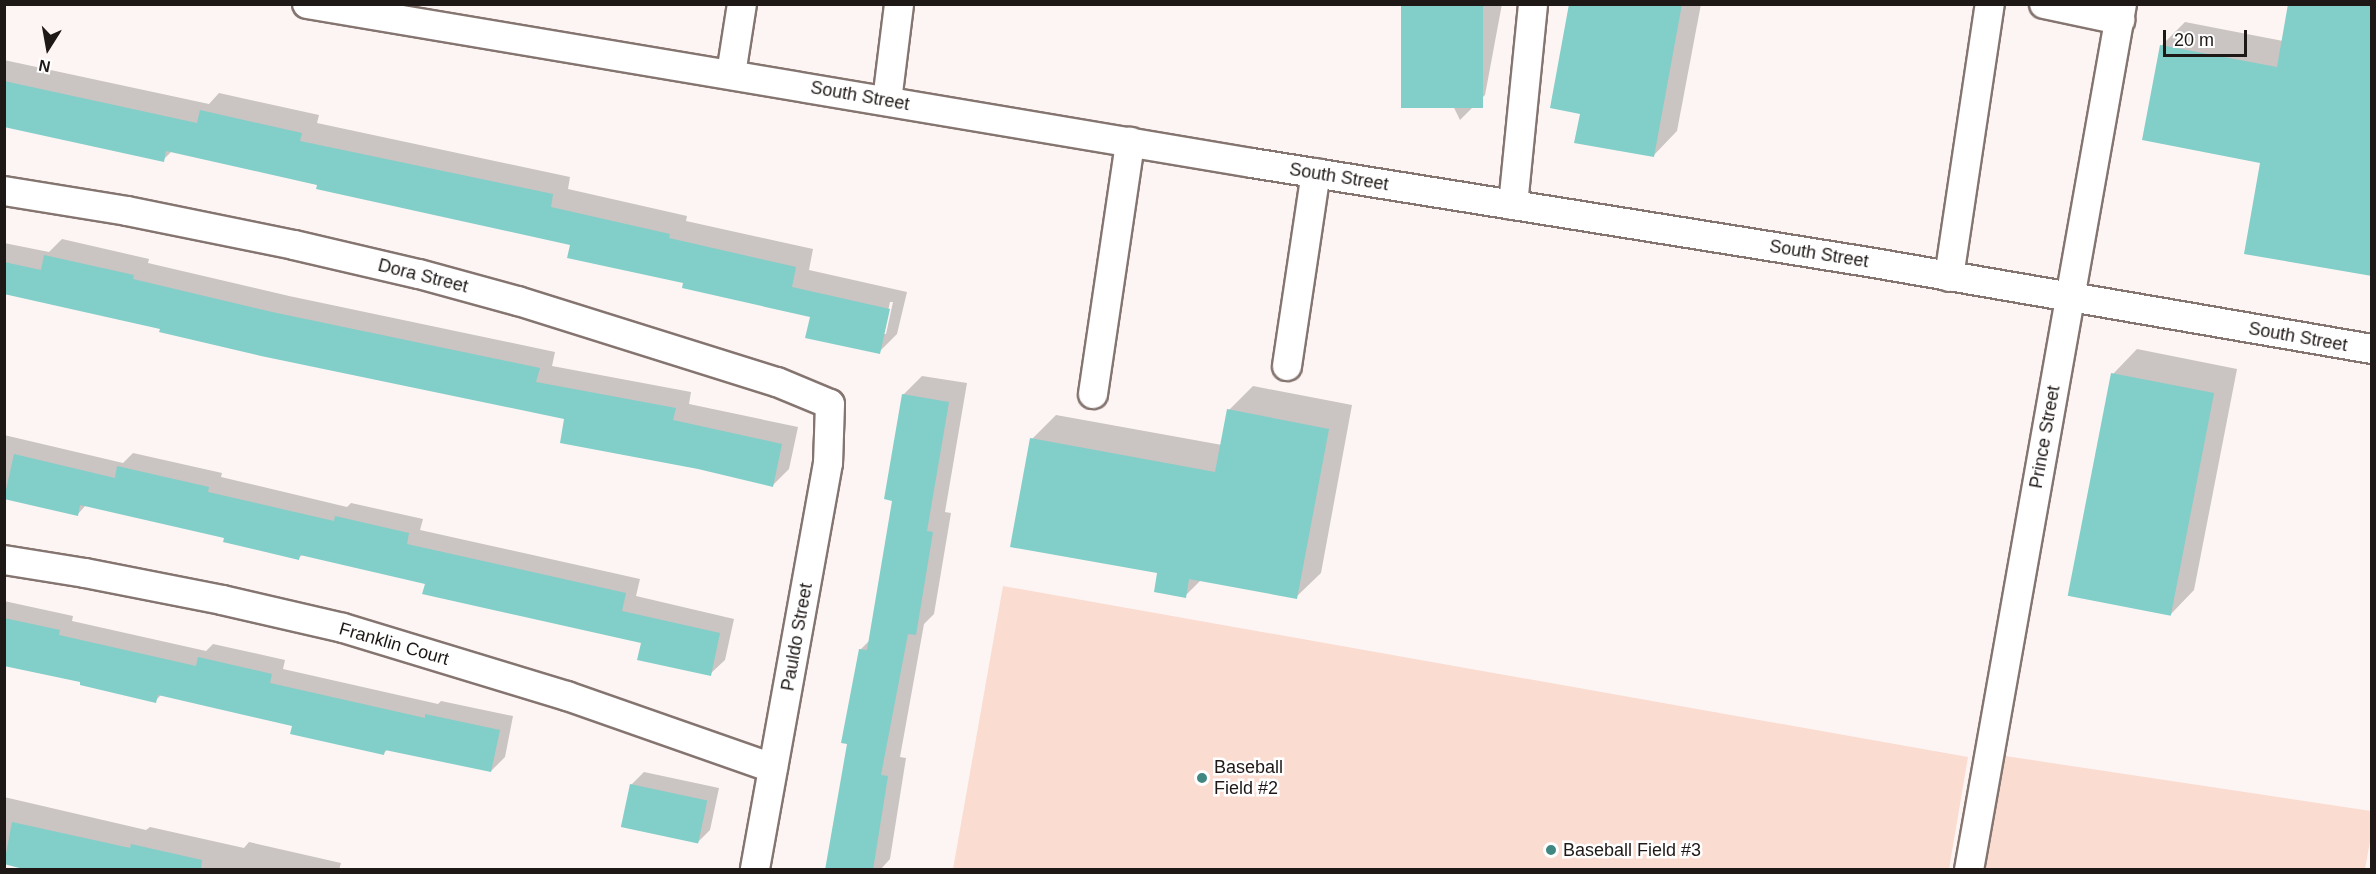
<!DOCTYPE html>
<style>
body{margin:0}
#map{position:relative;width:2376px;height:874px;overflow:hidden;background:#fdf5f3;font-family:Arial,sans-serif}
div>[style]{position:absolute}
.green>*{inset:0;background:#fadcd1}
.shadow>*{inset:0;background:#0003}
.building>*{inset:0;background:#82cec8;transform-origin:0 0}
.roads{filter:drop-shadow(2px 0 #857570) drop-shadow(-2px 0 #857570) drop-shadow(0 2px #857570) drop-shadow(0 -2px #857570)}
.minor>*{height:28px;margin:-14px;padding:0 14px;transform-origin:14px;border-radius:14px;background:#fff}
.dots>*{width:16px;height:16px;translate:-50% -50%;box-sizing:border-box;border:3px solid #fff;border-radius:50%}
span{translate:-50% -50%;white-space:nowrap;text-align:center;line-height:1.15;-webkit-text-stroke:5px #fff;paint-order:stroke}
.street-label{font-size:18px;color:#1e1816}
.poi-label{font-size:18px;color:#1e1816}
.left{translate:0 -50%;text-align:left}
.frame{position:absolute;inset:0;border:6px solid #1e1816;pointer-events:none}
.north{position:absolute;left:18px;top:18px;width:60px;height:60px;-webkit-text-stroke:4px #fff;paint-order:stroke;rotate:191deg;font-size:16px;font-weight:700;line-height:24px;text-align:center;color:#1e1816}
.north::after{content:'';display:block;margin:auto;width:21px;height:27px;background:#1e1816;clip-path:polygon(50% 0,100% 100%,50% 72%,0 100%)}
.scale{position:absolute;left:2163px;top:30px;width:84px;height:27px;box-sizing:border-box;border:3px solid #1e1816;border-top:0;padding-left:8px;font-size:18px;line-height:21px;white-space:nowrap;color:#1e1816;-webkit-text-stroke:4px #fff;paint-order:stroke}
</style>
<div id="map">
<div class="green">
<i style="clip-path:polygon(1003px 586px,1968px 757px,1949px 869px,953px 869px)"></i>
<i style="clip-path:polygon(2005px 756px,2371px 811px,2371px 836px,2365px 869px,1984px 869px)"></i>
</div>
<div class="shadow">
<i style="clip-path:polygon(1403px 4px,1502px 4px,1485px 95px,1460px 120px)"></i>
<i style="clip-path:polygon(1571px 4px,1701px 4px,1677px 131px,1653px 156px)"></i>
<i style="clip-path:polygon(2185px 22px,2283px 41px,2262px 162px,2143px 139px,2162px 45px)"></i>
<i style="clip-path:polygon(evenodd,4px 60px,209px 104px,219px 93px,319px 115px,317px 123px,570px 177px,568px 189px,687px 216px,686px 221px,813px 249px,809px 270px,907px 292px,897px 334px,879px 352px,812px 316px,685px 282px,572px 244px,172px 151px,163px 160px,4px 126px,4px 60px,890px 302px,893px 302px,886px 334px,883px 334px,890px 302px)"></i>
<i style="clip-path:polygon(62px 239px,149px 259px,148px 263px,289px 296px,555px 352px,552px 366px,691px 392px,689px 404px,798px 427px,789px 469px,773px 485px,566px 418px,8px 293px,4px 296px,4px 243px,49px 252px)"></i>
<i style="clip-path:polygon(2137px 349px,2237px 369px,2194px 590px,2170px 615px,2113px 374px)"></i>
<i style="clip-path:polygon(922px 376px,967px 383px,945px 512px,951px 513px,934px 614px,924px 624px,900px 757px,906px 758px,890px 859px,880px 870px,827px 870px,848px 743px,860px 650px,870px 640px,894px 499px,903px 395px)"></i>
<i style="clip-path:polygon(1253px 386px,1352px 405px,1321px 573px,1296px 597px,1202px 579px,1185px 596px,1032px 439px,1056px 415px,1222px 445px,1229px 410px)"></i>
<i style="clip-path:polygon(4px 435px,123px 463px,133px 453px,222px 473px,221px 477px,347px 507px,351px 503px,423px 519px,420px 530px,640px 579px,636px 596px,734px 619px,725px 660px,710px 674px,643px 642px,426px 582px,303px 554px,299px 558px,226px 537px,86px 505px,78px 514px,4px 497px)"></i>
<i style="clip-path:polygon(4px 601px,73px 616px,72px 621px,206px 651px,213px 644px,285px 660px,283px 669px,438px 704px,441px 701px,513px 716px,505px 757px,491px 771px,388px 749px,384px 753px,294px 725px,162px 694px,155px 701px,82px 681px,4px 664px)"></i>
<i style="clip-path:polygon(644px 772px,719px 788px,710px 830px,697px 843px,631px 785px)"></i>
<i style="clip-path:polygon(4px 797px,146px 830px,150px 827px,244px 848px,249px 842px,341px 863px,339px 870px,36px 870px,4px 863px)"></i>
</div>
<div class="building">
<i style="left:1401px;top:4px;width:82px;height:104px"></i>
<i style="clip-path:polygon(1569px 4px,1682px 4px,1654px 157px,1574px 143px,1580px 114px,1550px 108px)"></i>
<i style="clip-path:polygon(2288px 4px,2372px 4px,2372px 276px,2244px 254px,2260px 163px,2142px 140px,2160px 45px,2277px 67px)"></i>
<i style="clip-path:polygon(4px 81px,197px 123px,200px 110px,302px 133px,300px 141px,553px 194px,551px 207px,670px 234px,669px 238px,796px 267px,792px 287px,890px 309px,880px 354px,805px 338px,810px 317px,682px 288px,683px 283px,567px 258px,570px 245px,316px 189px,317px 185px,166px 151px,164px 162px,4px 127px)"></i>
<i style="clip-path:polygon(44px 255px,134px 275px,133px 279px,272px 312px,540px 368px,536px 382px,676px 408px,673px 420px,782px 444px,773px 487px,698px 469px,560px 443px,564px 419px,261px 356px,159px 332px,160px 329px,4px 294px,4px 262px,41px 270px)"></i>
<i style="left:2111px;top:373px;width:105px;height:227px;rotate:11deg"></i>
<i style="clip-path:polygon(902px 394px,949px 402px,927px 531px,933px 532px,916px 635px,908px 634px,881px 775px,888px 776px,873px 870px,825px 870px,847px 744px,841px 743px,859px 649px,867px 650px,892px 501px,884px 499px)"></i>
<i style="clip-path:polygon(1227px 409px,1329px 429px,1297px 599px,1189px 579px,1186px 598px,1154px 592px,1157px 573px,1010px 547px,1030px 438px,1215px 472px)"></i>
<i style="clip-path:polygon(14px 454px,115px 478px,117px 466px,209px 487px,208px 492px,334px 521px,335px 516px,409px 533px,407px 544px,626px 593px,622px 611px,720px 633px,711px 676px,637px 660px,641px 643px,422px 594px,425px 584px,300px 555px,299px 560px,223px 542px,224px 538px,80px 505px,78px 516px,4px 499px)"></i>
<i style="clip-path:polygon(4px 618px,60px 630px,59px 635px,196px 666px,198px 657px,272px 674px,270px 683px,425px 718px,425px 714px,500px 730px,491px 772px,385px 750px,384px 755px,290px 734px,292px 726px,158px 695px,156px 703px,80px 685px,80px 682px,4px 666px)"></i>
<i style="left:630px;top:784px;width:79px;height:44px;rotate:12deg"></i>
<i style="clip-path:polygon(12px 822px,130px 848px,131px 844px,202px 860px,201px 870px,27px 870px,4px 864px)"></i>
</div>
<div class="roads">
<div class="minor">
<i style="left:307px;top:4px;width:958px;rotate:9.55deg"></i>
<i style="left:1252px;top:163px;width:630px;rotate:9.13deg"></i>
<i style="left:1874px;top:263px;width:505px;rotate:9.8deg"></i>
<i style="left:2044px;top:4px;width:78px;rotate:11.9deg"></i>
<i style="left:731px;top:74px;width:71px;rotate:-81.1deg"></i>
<i style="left:887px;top:101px;width:98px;rotate:-82.9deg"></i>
<i style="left:4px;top:191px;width:125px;rotate:9.2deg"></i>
<i style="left:127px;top:211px;width:170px;rotate:11.5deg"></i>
<i style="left:294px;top:245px;width:128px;rotate:13.1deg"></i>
<i style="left:419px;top:274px;width:103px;rotate:15.3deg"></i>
<i style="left:518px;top:301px;width:271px;rotate:17.4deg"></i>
<i style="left:777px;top:382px;width:57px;rotate:22.5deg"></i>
<i style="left:830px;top:404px;width:59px;rotate:91.9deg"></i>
<i style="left:828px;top:463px;width:413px;rotate:100.2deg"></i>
<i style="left:1513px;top:205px;width:202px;rotate:-84.3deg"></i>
<i style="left:1949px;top:277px;width:276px;rotate:-81.5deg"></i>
<i style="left:1287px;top:366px;width:195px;rotate:-81.5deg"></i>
<i style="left:1093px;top:394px;width:255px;rotate:-81.6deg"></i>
<i style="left:4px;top:560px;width:82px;rotate:9.1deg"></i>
<i style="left:85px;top:573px;width:140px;rotate:11.1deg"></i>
<i style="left:222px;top:600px;width:124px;rotate:13deg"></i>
<i style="left:343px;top:628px;width:234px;rotate:16.9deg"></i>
<i style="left:567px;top:696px;width:218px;rotate:19.3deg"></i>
<i style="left:1969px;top:870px;width:879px;rotate:-79.98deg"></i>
</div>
</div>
<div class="dots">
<i style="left:1202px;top:778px;background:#408782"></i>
<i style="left:1551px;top:850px;background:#408782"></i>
</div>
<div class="street-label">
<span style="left:860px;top:96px;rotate:10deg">South Street</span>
<span style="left:1339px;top:177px;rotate:9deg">South Street</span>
<span style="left:1819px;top:254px;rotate:9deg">South Street</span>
<span style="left:423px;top:276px;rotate:14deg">Dora Street</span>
<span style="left:2298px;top:337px;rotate:10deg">South Street</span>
<span style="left:2045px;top:437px;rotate:-80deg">Prince Street</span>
<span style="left:797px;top:637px;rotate:-80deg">Pauldo Street</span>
<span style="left:394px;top:644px;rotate:16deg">Franklin Court</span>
</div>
<div class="poi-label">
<span class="left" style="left:1214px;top:778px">Baseball<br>Field #2</span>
<span class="left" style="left:1563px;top:850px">Baseball Field #3</span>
</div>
<div class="frame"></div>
<div class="north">N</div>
<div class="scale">20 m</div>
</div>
